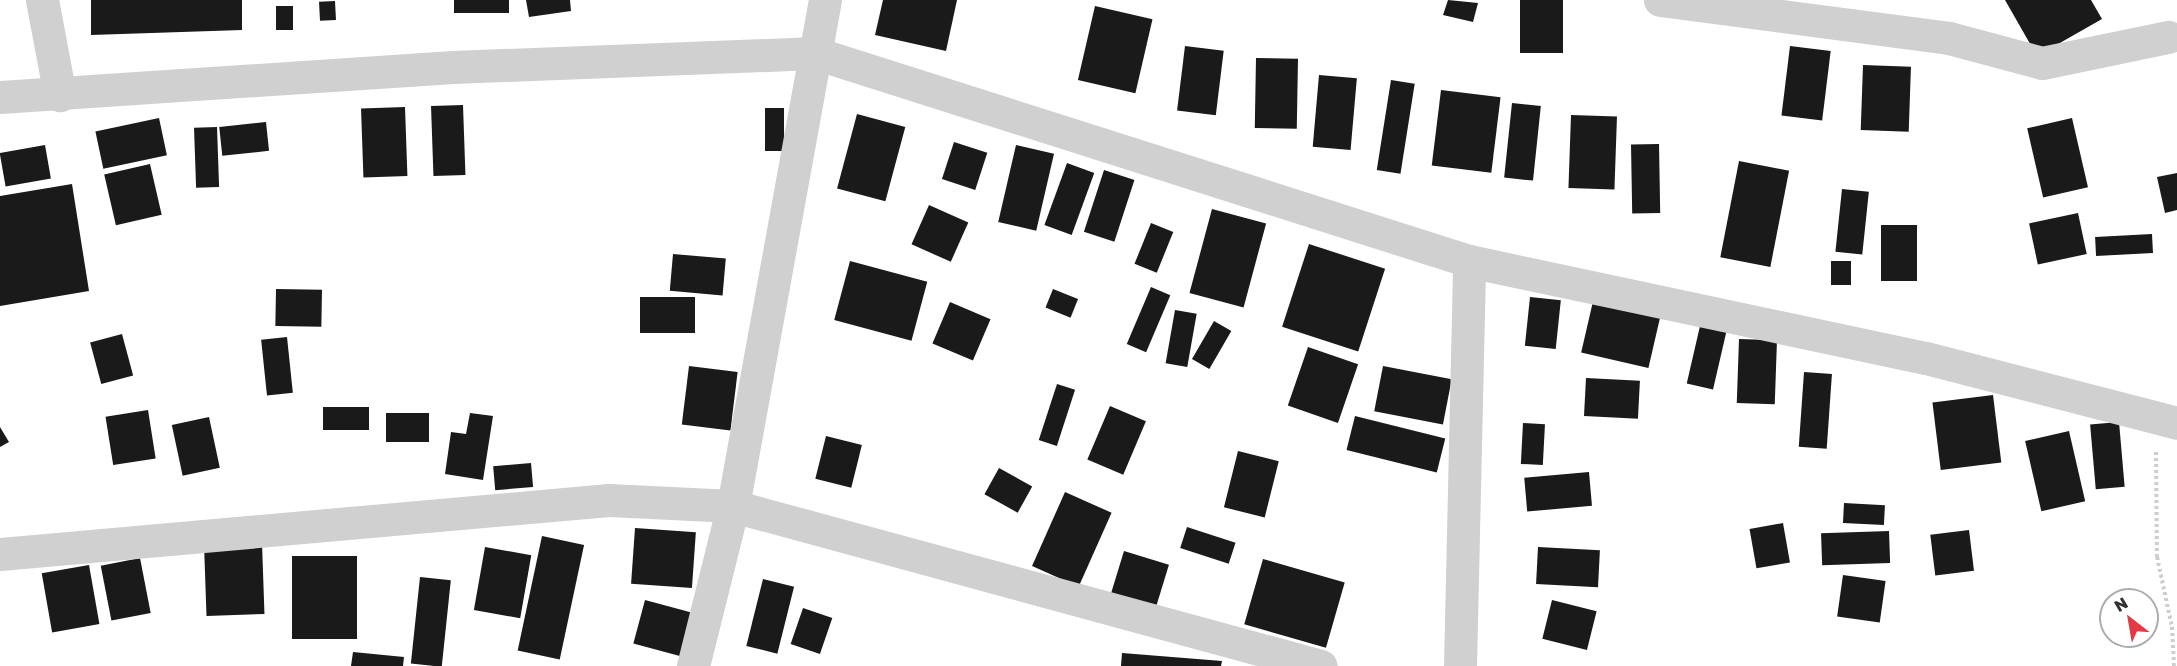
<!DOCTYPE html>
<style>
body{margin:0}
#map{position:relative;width:2177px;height:666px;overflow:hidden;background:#fff;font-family:"Golos Text",sans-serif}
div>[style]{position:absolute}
.building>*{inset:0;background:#1a1a1a;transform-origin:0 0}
.path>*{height:4px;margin-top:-2px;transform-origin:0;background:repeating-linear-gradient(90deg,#cdcdcd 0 3px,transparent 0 6px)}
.minor>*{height:33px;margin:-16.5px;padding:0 16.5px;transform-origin:16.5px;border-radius:16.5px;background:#d0d0d0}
span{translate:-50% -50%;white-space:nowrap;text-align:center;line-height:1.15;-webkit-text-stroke:6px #fff;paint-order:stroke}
.north{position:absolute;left:2099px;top:588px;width:60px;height:60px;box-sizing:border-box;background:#fff;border:2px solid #adadad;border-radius:50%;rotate:329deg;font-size:16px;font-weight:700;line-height:24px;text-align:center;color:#333}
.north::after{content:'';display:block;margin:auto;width:21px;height:27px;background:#e63946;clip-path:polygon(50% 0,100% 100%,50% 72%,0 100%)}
</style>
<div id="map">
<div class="building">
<i style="clip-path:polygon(91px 0,242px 0,242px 30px,91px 35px)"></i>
<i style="left:454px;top:0;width:55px;height:13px"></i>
<i style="clip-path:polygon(526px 0,570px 0,571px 11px,529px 17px)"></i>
<i style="clip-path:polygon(883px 0,957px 0,946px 51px,875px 35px)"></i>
<i style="clip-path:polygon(1448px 0,1478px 3px,1473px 22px,1443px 15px)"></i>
<i style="left:1520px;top:0;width:43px;height:53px"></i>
<i style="clip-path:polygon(2005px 0,2091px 0,2102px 19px,2037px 56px)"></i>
<i style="left:335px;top:1px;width:19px;height:16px;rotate:87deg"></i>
<i style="left:276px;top:6px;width:17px;height:24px"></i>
<i style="left:1095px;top:6px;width:59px;height:76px;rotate:13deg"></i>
<i style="left:1185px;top:46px;width:39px;height:65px;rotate:7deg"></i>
<i style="left:1790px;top:46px;width:41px;height:70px;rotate:7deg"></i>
<i style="left:1256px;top:58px;width:42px;height:70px;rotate:1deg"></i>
<i style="left:1863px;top:65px;width:48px;height:65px;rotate:2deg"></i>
<i style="left:1319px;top:75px;width:38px;height:72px;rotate:5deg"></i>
<i style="left:1391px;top:80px;width:24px;height:91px;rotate:9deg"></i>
<i style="left:1441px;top:90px;width:60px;height:76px;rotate:7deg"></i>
<i style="left:1512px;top:103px;width:29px;height:75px;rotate:6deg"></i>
<i style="left:463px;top:105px;width:70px;height:32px;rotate:88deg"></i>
<i style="left:405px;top:107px;width:69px;height:44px;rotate:88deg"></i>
<i style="left:765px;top:108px;width:19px;height:43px"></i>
<i style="left:857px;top:114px;width:50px;height:77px;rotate:15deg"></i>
<i style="left:1571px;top:115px;width:46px;height:73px;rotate:2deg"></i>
<i style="left:159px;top:118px;width:38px;height:65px;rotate:78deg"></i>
<i style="left:2072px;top:118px;width:71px;height:46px;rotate:77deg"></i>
<i style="left:266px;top:122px;width:29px;height:47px;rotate:84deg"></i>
<i style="left:217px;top:127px;width:60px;height:23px;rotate:88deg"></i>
<i style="left:954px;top:142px;width:35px;height:39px;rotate:18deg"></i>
<i style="left:1659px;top:144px;width:69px;height:28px;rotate:89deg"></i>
<i style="left:45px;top:145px;width:34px;height:46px;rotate:80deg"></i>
<i style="left:1016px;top:145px;width:39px;height:79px;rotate:13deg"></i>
<i style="left:1739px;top:161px;width:51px;height:98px;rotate:11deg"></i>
<i style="left:1067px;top:163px;width:29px;height:66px;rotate:20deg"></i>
<i style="left:150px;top:164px;width:52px;height:47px;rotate:77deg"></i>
<i style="left:1104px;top:170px;width:32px;height:65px;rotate:18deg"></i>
<i style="clip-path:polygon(2177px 173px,2177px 210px,2165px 213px,2157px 177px)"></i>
<i style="clip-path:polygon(72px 184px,89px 291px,0 306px,0 196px)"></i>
<i style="left:1842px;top:189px;width:27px;height:63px;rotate:6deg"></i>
<i style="left:929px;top:205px;width:43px;height:43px;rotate:24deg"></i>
<i style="left:1212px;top:209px;width:56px;height:87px;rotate:15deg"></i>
<i style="left:2078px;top:213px;width:42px;height:50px;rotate:78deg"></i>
<i style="left:1151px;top:223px;width:24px;height:44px;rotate:22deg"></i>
<i style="left:1881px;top:225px;width:36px;height:56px"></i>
<i style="left:2152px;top:234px;width:19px;height:57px;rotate:87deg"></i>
<i style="left:1309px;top:244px;width:80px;height:87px;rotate:18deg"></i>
<i style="left:673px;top:254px;width:53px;height:37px;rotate:5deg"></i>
<i style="left:850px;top:261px;width:80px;height:61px;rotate:15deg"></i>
<i style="left:1831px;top:261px;width:20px;height:24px"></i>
<i style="left:1151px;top:287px;width:21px;height:62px;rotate:23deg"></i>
<i style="left:276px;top:289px;width:46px;height:37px;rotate:1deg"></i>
<i style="left:1053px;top:289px;width:27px;height:20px;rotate:22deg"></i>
<i style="left:640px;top:297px;width:55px;height:36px"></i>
<i style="left:1530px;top:297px;width:31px;height:49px;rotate:6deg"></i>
<i style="left:1594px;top:297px;width:69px;height:57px;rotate:13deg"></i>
<i style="left:950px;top:302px;width:44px;height:45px;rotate:23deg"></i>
<i style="left:1175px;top:310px;width:22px;height:54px;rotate:10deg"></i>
<i style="left:1214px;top:321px;width:20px;height:44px;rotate:30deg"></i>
<i style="left:1700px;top:326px;width:27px;height:59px;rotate:13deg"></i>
<i style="left:122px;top:334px;width:43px;height:33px;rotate:75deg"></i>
<i style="left:287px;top:337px;width:56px;height:26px;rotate:84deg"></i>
<i style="left:1739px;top:339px;width:38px;height:64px;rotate:2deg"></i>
<i style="left:1308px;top:347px;width:53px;height:62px;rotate:19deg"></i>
<i style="left:689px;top:366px;width:49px;height:59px;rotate:7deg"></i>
<i style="left:1383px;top:366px;width:70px;height:46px;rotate:11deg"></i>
<i style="left:1804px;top:372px;width:28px;height:75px;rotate:4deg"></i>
<i style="left:1586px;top:378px;width:54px;height:38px;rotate:3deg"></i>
<i style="left:1057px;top:384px;width:19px;height:59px;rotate:18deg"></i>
<i style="left:1993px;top:395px;width:68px;height:61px;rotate:83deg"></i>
<i style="left:1110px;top:406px;width:39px;height:58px;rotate:23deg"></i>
<i style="left:369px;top:407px;width:23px;height:46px;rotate:90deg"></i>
<i style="left:148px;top:410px;width:49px;height:43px;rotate:81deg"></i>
<i style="left:386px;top:413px;width:43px;height:29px"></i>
<i style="clip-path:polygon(470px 413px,493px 416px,483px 480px,445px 474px,451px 432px,466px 434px)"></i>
<i style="left:1355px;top:416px;width:93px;height:35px;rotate:14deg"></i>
<i style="left:209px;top:417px;width:52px;height:38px;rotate:78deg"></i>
<i style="left:2119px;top:422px;width:65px;height:29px;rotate:85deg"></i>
<i style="left:1523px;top:423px;width:22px;height:41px;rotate:3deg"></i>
<i style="clip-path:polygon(0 427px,9px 442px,0 447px)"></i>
<i style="left:2069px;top:431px;width:72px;height:45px;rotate:77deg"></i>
<i style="left:826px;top:436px;width:37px;height:44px;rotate:14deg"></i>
<i style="left:1238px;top:451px;width:42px;height:58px;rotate:14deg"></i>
<i style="left:531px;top:463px;width:24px;height:38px;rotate:85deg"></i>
<i style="left:999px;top:468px;width:38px;height:30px;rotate:29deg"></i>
<i style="left:1589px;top:472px;width:34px;height:65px;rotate:85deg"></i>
<i style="left:1065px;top:492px;width:51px;height:81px;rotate:24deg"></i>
<i style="left:1844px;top:503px;width:41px;height:20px;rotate:3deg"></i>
<i style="left:1783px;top:523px;width:40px;height:34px;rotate:80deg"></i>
<i style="left:1187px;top:527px;width:51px;height:22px;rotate:18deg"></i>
<i style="left:635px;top:528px;width:61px;height:56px;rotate:4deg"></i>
<i style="left:1969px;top:530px;width:41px;height:39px;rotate:83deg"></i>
<i style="left:1889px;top:531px;width:32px;height:68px;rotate:88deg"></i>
<i style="left:542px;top:536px;width:43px;height:117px;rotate:12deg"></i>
<i style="left:262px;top:543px;width:71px;height:58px;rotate:88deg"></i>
<i style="left:485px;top:547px;width:47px;height:64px;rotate:10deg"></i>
<i style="left:1538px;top:547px;width:62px;height:37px;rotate:3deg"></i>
<i style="left:1124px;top:551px;width:47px;height:49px;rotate:17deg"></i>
<i style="left:292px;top:556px;width:65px;height:83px"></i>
<i style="left:140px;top:558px;width:56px;height:40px;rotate:79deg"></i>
<i style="left:1263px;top:559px;width:85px;height:68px;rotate:16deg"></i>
<i style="left:89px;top:565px;width:60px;height:48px;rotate:80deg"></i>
<i style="left:1843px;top:575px;width:43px;height:42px;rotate:8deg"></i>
<i style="left:420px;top:577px;width:31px;height:87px;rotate:6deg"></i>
<i style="left:763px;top:579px;width:32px;height:69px;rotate:14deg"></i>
<i style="left:645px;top:600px;width:49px;height:45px;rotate:15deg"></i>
<i style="left:1552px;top:600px;width:46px;height:40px;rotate:14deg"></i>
<i style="left:803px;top:608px;width:31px;height:38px;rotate:19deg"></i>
<i style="clip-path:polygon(353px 652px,404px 657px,403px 666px,351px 666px)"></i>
<i style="clip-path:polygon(1122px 653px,1222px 661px,1221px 666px,1121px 666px)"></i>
</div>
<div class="path">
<i style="left:2156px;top:452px;width:105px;rotate:89.5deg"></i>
<i style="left:2157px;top:557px;width:72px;rotate:77.9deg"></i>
<i style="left:2172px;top:627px;width:39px;rotate:87deg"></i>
</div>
<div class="minor">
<i style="left:42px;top:0;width:97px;rotate:79.3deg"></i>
<i style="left:1660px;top:0;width:291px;rotate:7.5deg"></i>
<i style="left:1949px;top:38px;width:96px;rotate:15deg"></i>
<i style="left:2042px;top:63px;width:129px;rotate:-11.7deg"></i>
<i style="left:0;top:97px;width:454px;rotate:-3.8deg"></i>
<i style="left:453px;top:67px;width:362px;rotate:-2.2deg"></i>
<i style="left:815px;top:53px;width:686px;rotate:17.64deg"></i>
<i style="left:1469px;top:261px;width:467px;rotate:12deg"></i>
<i style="left:1926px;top:358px;width:259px;rotate:14.5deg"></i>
<i style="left:0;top:554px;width:611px;rotate:-5.07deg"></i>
<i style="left:609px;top:500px;width:124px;rotate:2.8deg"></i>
<i style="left:733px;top:506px;width:609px;rotate:15.22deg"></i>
<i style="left:693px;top:666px;width:165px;rotate:-76deg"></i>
<i style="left:733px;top:506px;width:514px;rotate:-79.7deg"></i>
<i style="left:1460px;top:666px;width:405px;rotate:-88.7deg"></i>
</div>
<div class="north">N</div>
</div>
